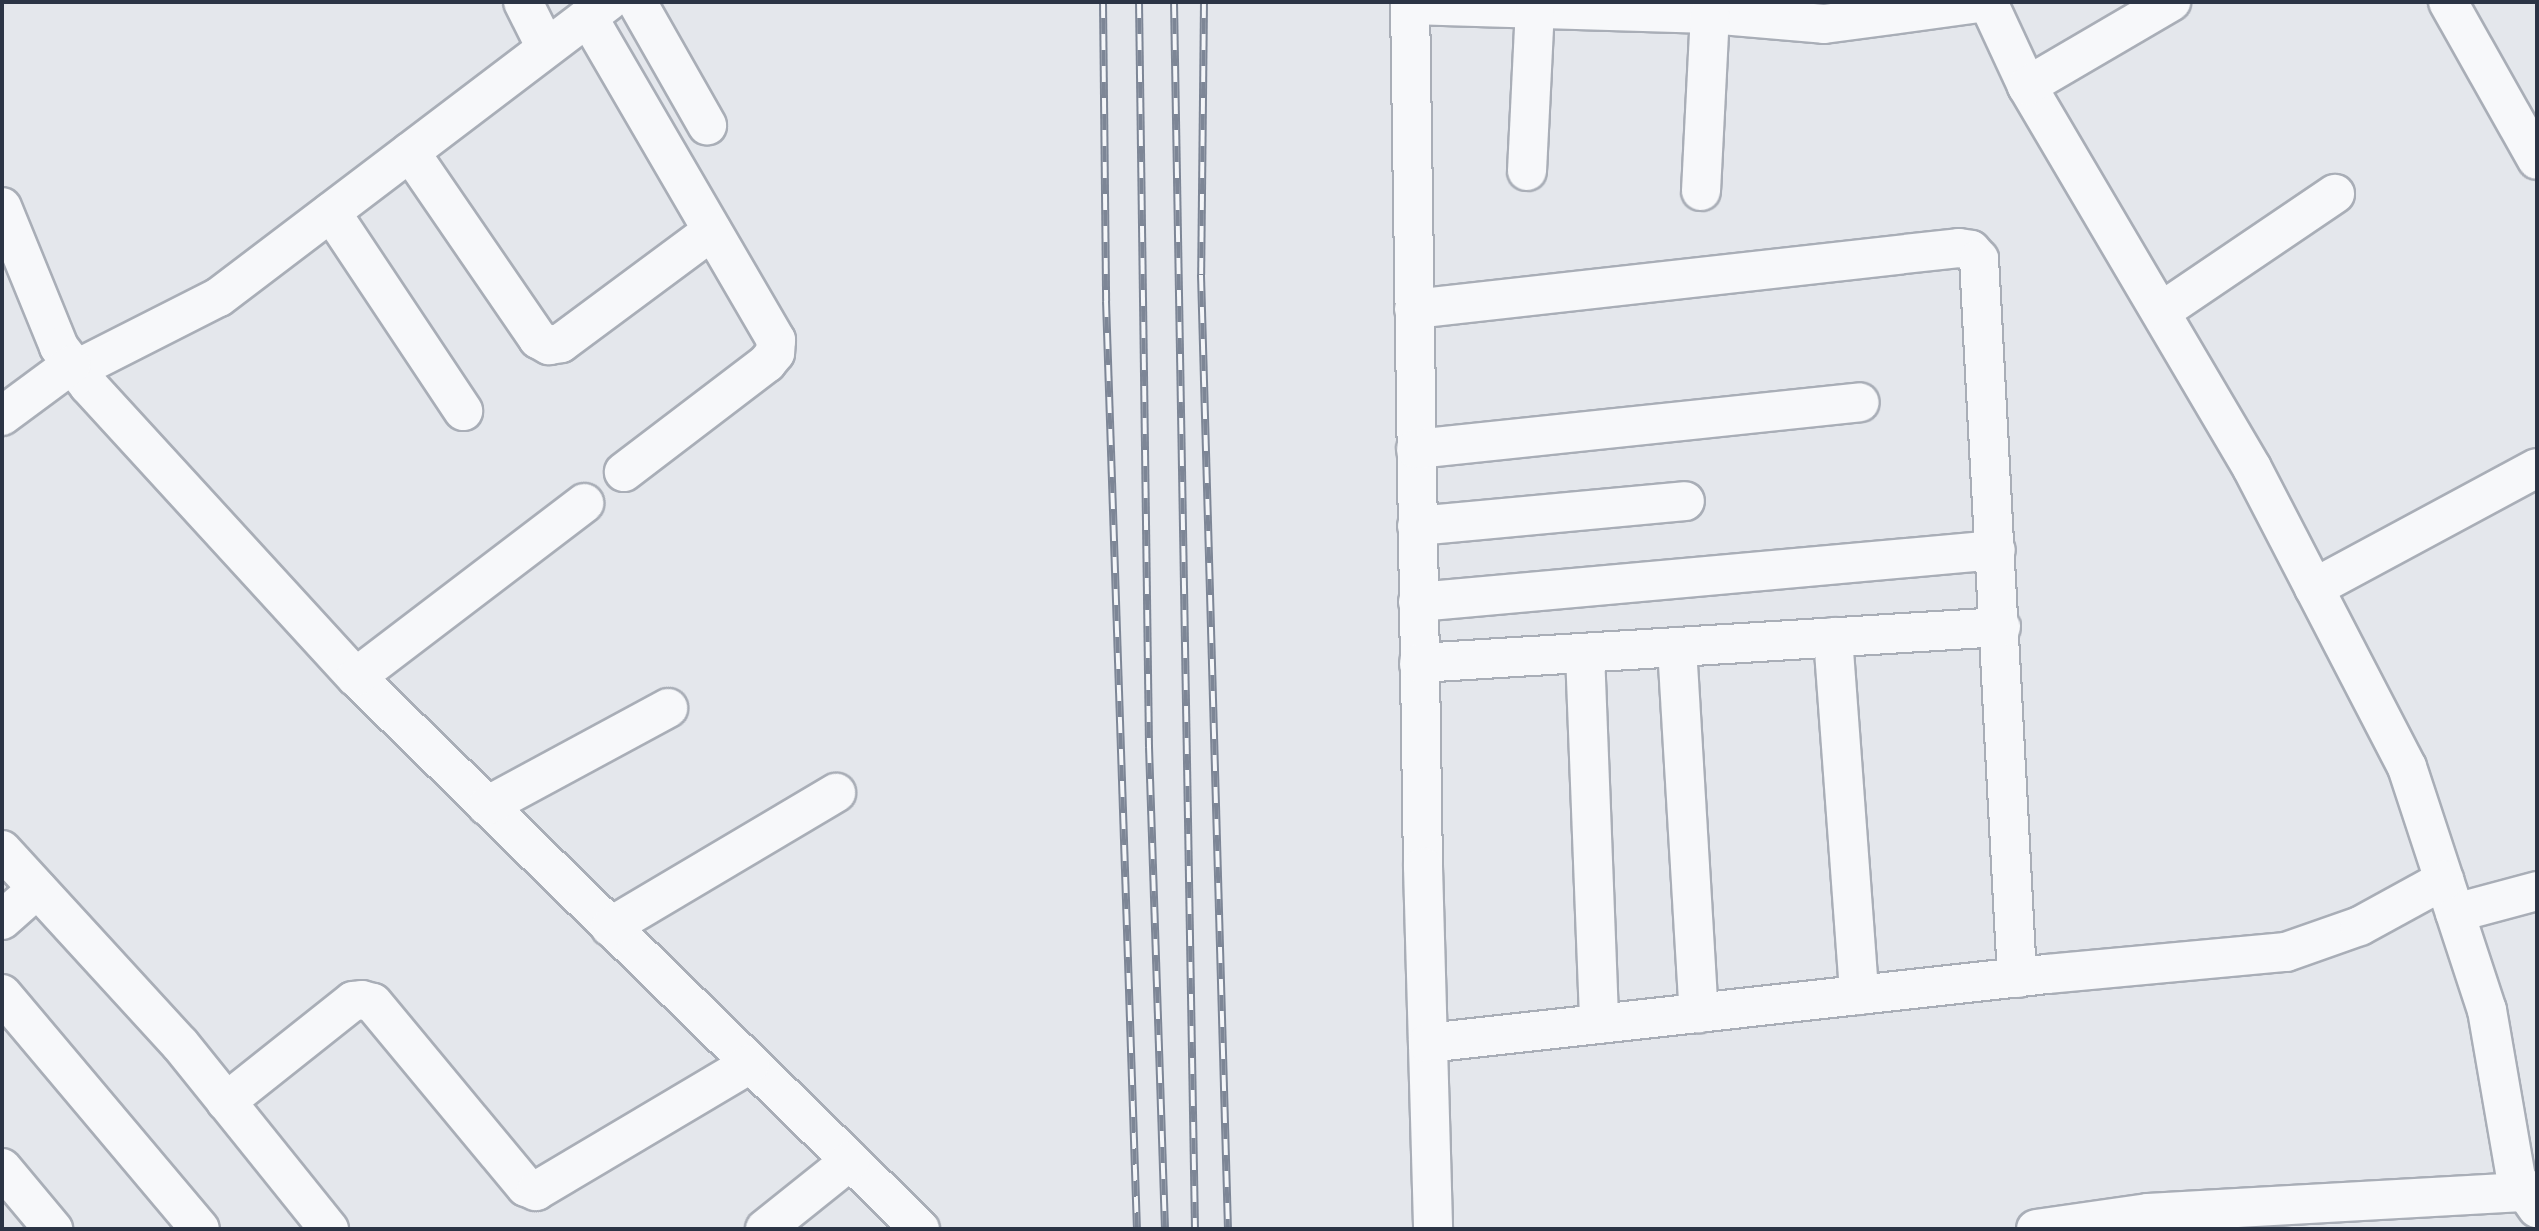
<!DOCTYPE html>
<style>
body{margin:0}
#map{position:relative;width:2539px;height:1231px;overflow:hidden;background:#e4e7ec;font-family:Jost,sans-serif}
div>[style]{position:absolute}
.roads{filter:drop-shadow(2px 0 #a9aeb7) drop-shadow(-2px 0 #a9aeb7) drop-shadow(0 2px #a9aeb7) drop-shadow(0 -2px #a9aeb7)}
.minor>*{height:38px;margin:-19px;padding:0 19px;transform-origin:19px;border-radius:19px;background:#f7f8fa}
.rail>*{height:8px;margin-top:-4px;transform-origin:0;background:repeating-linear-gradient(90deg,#f4f6f9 0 16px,#7d8696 0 32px);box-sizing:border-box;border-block:2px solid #7d8696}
span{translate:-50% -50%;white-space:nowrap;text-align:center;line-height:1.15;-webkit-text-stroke:5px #f4f6f9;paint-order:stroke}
.frame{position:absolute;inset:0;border:4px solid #2b3445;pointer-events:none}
</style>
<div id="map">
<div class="roads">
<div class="minor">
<i style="left:523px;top:2px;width:51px;rotate:63.4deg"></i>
<i style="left:637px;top:2px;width:142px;rotate:60.4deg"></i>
<i style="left:1410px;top:2px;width:865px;rotate:89.14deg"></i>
<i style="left:1423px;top:867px;width:362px;rotate:88.4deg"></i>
<i style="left:1988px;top:2px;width:93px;rotate:65.1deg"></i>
<i style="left:2027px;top:86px;width:443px;rotate:59.5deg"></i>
<i style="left:2252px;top:468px;width:337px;rotate:62.6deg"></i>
<i style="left:2407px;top:767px;width:256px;rotate:71.8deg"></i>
<i style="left:2487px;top:1010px;width:170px;rotate:80.2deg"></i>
<i style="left:2516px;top:1178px;width:37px;rotate:55deg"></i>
<i style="left:2448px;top:2px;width:181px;rotate:60.6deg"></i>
<i style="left:1410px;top:5px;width:300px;rotate:1.7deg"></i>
<i style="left:1710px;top:14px;width:114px;rotate:5deg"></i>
<i style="left:1824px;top:24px;width:164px;rotate:-7.7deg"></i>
<i style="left:588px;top:17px;width:374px;rotate:59.8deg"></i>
<i style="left:776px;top:340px;width:13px;rotate:94deg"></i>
<i style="left:775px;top:353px;width:13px;rotate:129deg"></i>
<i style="left:767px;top:363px;width:180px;rotate:142.7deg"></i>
<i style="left:2027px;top:86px;width:167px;rotate:-30.3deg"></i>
<i style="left:410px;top:152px;width:227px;rotate:55.6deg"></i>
<i style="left:538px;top:339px;width:13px;rotate:29deg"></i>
<i style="left:549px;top:345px;width:12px;rotate:-9deg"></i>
<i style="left:561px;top:343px;width:188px;rotate:-36.6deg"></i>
<i style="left:1527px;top:171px;width:163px;rotate:-87.2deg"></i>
<i style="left:1701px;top:191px;width:177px;rotate:-87.1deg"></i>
<i style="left:2px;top:207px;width:151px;rotate:67.8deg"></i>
<i style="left:59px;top:347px;width:49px;rotate:52.4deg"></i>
<i style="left:89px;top:386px;width:395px;rotate:47.5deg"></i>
<i style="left:356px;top:677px;width:789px;rotate:44.38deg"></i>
<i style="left:331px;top:212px;width:239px;rotate:56.4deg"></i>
<i style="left:1414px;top:309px;width:548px;rotate:-6.39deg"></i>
<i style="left:1959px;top:248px;width:12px;rotate:9deg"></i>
<i style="left:1971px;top:250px;width:12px;rotate:48deg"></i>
<i style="left:1979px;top:259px;width:720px;rotate:86.97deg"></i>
<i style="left:2162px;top:311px;width:209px;rotate:-34.1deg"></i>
<i style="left:75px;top:370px;width:161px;rotate:-26.9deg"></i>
<i style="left:219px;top:297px;width:488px;rotate:-37.2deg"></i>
<i style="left:2px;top:416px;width:86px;rotate:-36.5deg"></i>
<i style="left:1416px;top:449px;width:446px;rotate:-6deg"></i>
<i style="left:1417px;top:526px;width:269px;rotate:-5.3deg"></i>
<i style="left:2314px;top:588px;width:253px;rotate:-28.3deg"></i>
<i style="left:1418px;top:602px;width:580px;rotate:-5.14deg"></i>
<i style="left:1833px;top:637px;width:359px;rotate:85.8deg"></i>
<i style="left:1677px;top:647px;width:367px;rotate:86.6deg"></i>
<i style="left:1585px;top:653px;width:371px;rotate:87.8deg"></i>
<i style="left:1419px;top:663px;width:583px;rotate:-3.54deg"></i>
<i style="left:356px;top:677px;width:287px;rotate:-37.3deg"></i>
<i style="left:487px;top:806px;width:206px;rotate:-28.4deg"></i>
<i style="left:2px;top:850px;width:263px;rotate:47.5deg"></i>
<i style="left:180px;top:1044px;width:238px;rotate:51.2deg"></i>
<i style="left:2455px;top:913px;width:85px;rotate:-15deg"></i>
<i style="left:2px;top:920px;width:47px;rotate:-41.5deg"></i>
<i style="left:610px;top:927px;width:263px;rotate:-30.7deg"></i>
<i style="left:2px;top:994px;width:307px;rotate:49.9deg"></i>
<i style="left:1428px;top:1043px;width:623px;rotate:-6.36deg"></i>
<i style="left:2047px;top:974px;width:240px;rotate:-5.3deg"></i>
<i style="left:2286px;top:952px;width:78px;rotate:-19.4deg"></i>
<i style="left:2360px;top:926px;width:96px;rotate:-28.7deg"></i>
<i style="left:226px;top:1102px;width:162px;rotate:-38.5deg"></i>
<i style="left:353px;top:1001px;width:9px;rotate:-6deg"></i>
<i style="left:362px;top:1000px;width:11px;rotate:15deg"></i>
<i style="left:373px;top:1003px;width:239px;rotate:50.3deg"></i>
<i style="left:526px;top:1187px;width:11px;rotate:22deg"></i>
<i style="left:536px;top:1191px;width:249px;rotate:-30.7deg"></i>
<i style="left:2px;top:1168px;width:80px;rotate:50.1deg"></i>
<i style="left:765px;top:1229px;width:109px;rotate:-38.7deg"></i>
<i style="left:2036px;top:1229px;width:113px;rotate:-8.1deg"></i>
<i style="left:2148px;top:1213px;width:375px;rotate:-3.2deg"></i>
</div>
</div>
<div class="rail">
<i style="left:1103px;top:2px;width:299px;rotate:89.4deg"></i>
<i style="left:1106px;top:301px;width:929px;rotate:88.09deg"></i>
<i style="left:1139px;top:2px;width:745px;rotate:89.23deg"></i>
<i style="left:1149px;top:747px;width:482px;rotate:88.1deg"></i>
<i style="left:1174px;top:2px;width:1227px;rotate:89.02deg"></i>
<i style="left:1204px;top:2px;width:273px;rotate:90.6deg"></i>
<i style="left:1201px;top:275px;width:954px;rotate:88.38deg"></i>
</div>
<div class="frame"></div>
</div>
